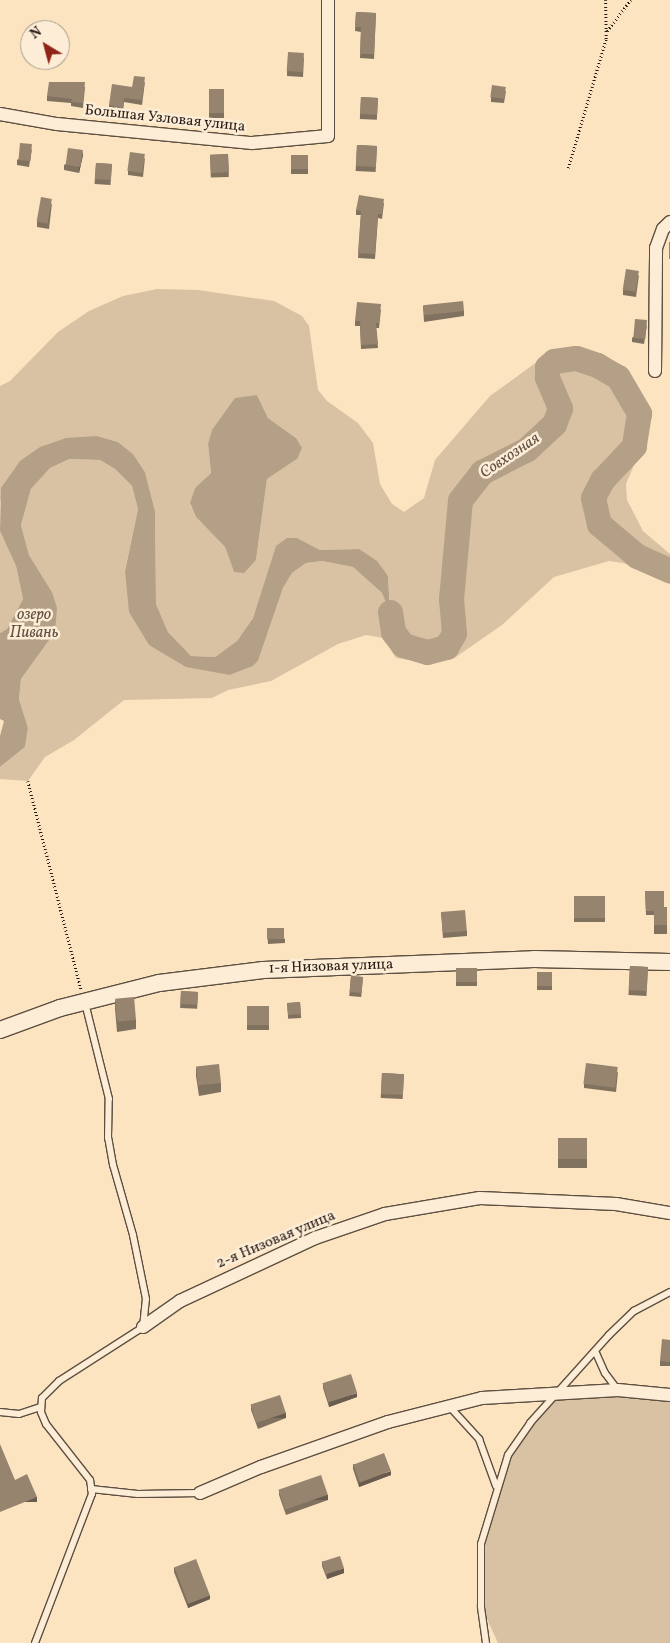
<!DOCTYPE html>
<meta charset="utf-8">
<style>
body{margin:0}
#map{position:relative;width:670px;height:1643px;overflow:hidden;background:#fce4c0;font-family:Vollkorn,serif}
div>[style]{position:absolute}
.green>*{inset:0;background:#d8c2a3}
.water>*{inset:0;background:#b4a087}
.river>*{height:25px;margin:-12.5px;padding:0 12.5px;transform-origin:12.5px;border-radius:12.5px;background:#b4a087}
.path>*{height:2.5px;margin-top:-1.25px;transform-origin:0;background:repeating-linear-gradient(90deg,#281d17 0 1px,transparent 0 3.5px)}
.roads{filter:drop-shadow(1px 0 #5d4f41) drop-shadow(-1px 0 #5d4f41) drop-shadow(0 1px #5d4f41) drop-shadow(0 -1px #5d4f41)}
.service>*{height:6px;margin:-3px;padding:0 3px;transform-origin:3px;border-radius:3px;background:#fdedd6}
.minor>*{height:12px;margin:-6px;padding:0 6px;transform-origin:6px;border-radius:6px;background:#fdedd6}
.tertiary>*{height:16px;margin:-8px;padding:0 8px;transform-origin:8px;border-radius:8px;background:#fdedd6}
.wall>*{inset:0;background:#81725f;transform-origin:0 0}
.shaded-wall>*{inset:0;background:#695c4e;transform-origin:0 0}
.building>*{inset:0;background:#96846f;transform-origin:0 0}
span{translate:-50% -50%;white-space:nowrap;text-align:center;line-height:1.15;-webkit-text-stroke:5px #fdedd6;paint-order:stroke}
.street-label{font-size:15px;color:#281d17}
.water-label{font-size:16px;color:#605144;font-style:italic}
.north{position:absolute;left:20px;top:20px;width:50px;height:50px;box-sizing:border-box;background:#fdedd6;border:1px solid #a89a8a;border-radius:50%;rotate:323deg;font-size:14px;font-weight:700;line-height:20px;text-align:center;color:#281d17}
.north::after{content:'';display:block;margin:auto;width:18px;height:22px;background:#8f2418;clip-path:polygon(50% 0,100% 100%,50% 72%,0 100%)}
</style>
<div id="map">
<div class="green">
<i style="clip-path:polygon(evenodd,157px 289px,198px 290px,274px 301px,302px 316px,309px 326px,318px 390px,327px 401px,358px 423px,373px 443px,380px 484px,392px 504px,404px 512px,424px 498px,435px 460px,490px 396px,534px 364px,565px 348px,601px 359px,623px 377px,645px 412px,643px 444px,626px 484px,627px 500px,643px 531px,670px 554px,670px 582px,623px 563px,609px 561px,554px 577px,502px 625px,453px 659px,416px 661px,396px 658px,383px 638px,366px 635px,338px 644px,271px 681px,228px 690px,212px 698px,124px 700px,74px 740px,45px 757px,28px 781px,0 779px,0 767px,25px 747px,28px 728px,19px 699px,21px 679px,55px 632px,52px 592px,29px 555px,21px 525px,31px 489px,50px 468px,71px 459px,100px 460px,115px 469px,132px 486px,138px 509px,125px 570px,149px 645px,230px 675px,253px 666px,258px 661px,283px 588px,292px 573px,306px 563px,322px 561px,353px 567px,382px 593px,390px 610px,388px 576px,359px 549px,320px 550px,297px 538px,276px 547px,253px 618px,237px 641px,215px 657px,191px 656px,168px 632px,156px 604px,155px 511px,145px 472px,133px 454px,118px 442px,97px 436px,0 501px,0 386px,10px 381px,58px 332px,89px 311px,123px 296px,157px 289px,257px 395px,268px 418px,296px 438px,297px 459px,267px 479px,256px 560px,234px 572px,225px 547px,196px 517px,190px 504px,195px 488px,211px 473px,208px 444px,257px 395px)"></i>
<i style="clip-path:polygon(0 531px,16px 566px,23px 599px,7px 629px,0 633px)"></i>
<i style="clip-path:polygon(558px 1393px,670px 1395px,670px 1643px,498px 1643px,481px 1606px,481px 1544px,508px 1455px)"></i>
</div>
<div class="water">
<i style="clip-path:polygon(257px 395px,268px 418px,296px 438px,302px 448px,297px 459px,267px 479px,256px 560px,244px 573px,234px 572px,225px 547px,196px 517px,190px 503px,195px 488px,211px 473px,208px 444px,212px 430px,235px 398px)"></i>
<i style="clip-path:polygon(97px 436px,118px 442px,133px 454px,145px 472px,155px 511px,156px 604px,168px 632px,191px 656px,215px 657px,237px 641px,253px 618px,276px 546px,287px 538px,297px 538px,320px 550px,359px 549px,377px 561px,388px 576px,390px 612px,382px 593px,353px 567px,322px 561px,306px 563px,292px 573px,283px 588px,258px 661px,253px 666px,230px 675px,186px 667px,149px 645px,129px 612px,125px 571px,138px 509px,132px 486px,115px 469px,100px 460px,70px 459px,50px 468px,31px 489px,21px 525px,29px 555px,52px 592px,57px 608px,55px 632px,21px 679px,19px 699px,28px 728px,25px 747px,0 767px,0 736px,4px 721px,0 719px,0 633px,7px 629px,23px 599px,16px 566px,0 531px,1px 488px,20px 461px,40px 447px,66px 438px)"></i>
</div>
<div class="river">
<i style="left:390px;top:612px;width:20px;rotate:81deg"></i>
<i style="left:393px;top:632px;width:16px;rotate:52deg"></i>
<i style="left:403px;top:645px;width:25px;rotate:16deg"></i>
<i style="left:427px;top:652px;width:20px;rotate:-15deg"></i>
<i style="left:446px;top:647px;width:16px;rotate:-60deg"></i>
<i style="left:454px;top:633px;width:34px;rotate:-95deg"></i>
<i style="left:451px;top:599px;width:99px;rotate:-84.8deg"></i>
<i style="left:460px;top:500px;width:36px;rotate:-52deg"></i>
<i style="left:482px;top:472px;width:51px;rotate:-27.1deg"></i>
<i style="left:527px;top:449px;width:37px;rotate:-43deg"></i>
<i style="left:554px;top:424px;width:17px;rotate:-69deg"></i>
<i style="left:560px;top:408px;width:34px;rotate:-113deg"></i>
<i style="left:547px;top:377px;width:10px;rotate:-90deg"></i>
<i style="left:547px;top:367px;width:9px;rotate:-41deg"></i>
<i style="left:554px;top:361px;width:22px;rotate:-8deg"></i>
<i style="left:576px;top:358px;width:22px;rotate:18deg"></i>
<i style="left:597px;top:365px;width:24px;rotate:30deg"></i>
<i style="left:618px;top:377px;width:42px;rotate:59.7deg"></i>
<i style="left:639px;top:413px;width:33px;rotate:99deg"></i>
<i style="left:634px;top:446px;width:47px;rotate:133.3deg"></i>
<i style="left:602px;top:480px;width:20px;rotate:117deg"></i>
<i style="left:593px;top:498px;width:27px;rotate:77deg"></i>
<i style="left:599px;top:524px;width:50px;rotate:40.1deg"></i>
<i style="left:637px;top:556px;width:36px;rotate:24deg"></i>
</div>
<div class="path">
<i style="left:607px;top:31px;width:39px;rotate:-53deg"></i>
<i style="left:568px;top:168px;width:134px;rotate:-73.6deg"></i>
<i style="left:606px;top:39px;width:39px;rotate:-91deg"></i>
<i style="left:28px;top:781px;width:215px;rotate:75.7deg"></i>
</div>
<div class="roads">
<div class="service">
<i style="left:596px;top:1353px;width:22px;rotate:66deg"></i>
<i style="left:605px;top:1373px;width:20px;rotate:53deg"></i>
<i style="left:449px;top:1406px;width:45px;rotate:47.7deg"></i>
<i style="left:479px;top:1439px;width:50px;rotate:70.1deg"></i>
<i style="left:0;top:1412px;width:19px;rotate:6deg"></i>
<i style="left:19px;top:1414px;width:23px;rotate:-18deg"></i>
<i style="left:91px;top:1489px;width:47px;rotate:6.1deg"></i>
<i style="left:138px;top:1494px;width:62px;rotate:-0.9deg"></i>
<i style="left:35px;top:1643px;width:160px;rotate:-69.1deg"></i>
<i style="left:92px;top:1494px;width:14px;rotate:-98deg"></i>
<i style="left:90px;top:1480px;width:71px;rotate:-128.2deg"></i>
<i style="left:46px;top:1424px;width:13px;rotate:-113deg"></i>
<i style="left:41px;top:1412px;width:14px;rotate:-86deg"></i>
<i style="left:42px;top:1398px;width:24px;rotate:-45deg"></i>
<i style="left:59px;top:1381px;width:100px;rotate:-32.7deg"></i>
<i style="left:143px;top:1327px;width:28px;rotate:-84deg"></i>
<i style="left:146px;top:1299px;width:65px;rotate:-101.5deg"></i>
<i style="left:133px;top:1235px;width:73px;rotate:-105.9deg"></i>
<i style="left:113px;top:1165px;width:27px;rotate:-100deg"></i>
<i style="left:108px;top:1138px;width:39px;rotate:-89deg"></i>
<i style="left:109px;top:1099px;width:99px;rotate:-104deg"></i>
<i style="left:486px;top:1643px;width:37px;rotate:-98deg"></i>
<i style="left:481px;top:1606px;width:62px;rotate:-90deg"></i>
<i style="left:481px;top:1544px;width:93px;rotate:-73.1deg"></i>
<i style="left:508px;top:1455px;width:39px;rotate:-55deg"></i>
<i style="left:530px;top:1423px;width:118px;rotate:-48.1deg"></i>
<i style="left:609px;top:1335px;width:35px;rotate:-44deg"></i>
<i style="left:634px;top:1311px;width:41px;rotate:-27.8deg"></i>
</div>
<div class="minor">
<i style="left:0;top:114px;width:58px;rotate:10deg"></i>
<i style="left:57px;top:124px;width:196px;rotate:5.6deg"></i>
<i style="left:252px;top:143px;width:76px;rotate:-5.3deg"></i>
<i style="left:328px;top:136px;width:136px;rotate:-90deg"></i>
<i style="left:655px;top:371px;width:123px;rotate:-89.5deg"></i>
<i style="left:656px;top:248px;width:20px;rotate:-70deg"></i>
<i style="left:663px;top:229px;width:10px;rotate:-45deg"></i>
<i style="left:143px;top:1327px;width:45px;rotate:-35.1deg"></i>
<i style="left:180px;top:1301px;width:149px;rotate:-25deg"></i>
<i style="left:315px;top:1238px;width:74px;rotate:-18.9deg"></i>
<i style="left:385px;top:1214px;width:96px;rotate:-9.6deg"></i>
<i style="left:480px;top:1198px;width:136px;rotate:2.5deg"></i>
<i style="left:616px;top:1204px;width:55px;rotate:9.5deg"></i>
<i style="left:200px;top:1493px;width:66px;rotate:-23.1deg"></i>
<i style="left:261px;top:1467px;width:135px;rotate:-19.5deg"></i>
<i style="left:388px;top:1422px;width:97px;rotate:-14.3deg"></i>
<i style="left:482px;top:1398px;width:136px;rotate:-3.4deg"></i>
<i style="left:618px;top:1390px;width:52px;rotate:5.5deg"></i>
</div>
<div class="tertiary">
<i style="left:0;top:1030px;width:64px;rotate:-20.1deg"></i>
<i style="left:60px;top:1008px;width:102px;rotate:-14.2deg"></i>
<i style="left:159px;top:983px;width:105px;rotate:-7.1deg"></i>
<i style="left:263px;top:970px;width:271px;rotate:-2.3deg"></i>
<i style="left:534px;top:959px;width:136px;rotate:1.3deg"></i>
</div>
</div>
<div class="wall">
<i style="clip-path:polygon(356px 12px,376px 13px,374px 59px,360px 58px,361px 32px,355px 31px)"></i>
<i style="clip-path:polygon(30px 39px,30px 55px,23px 53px,23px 49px)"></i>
<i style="clip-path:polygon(304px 57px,303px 77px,287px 76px,287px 71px)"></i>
<i style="clip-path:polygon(145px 82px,142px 105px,124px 102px,123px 112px,109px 110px,109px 105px,132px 87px)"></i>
<i style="clip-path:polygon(85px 87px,83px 108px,71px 106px,71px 103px,47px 101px,47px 96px)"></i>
<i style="left:209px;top:89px;width:15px;height:29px"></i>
<i style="clip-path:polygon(506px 91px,504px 103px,491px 102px,491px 97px)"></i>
<i style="left:361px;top:97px;width:17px;height:22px;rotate:3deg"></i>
<i style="left:357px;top:145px;width:20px;height:26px;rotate:3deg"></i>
<i style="clip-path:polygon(32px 149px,29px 167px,17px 165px,17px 160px)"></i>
<i style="left:228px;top:154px;width:23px;height:18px;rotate:88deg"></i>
<i style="clip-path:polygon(83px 155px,79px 173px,64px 170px,64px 165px)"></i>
<i style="left:291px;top:155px;width:17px;height:19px"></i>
<i style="clip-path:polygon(145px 158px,143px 177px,128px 175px,128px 171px)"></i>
<i style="left:96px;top:163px;width:16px;height:21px;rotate:4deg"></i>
<i style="clip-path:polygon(52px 203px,49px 229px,37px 227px,37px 222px)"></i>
<i style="clip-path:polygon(384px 203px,382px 219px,378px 218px,375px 259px,358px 258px,361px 215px,356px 215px,356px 210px)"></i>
<i style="clip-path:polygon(639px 275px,636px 297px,623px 295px,623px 290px)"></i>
<i style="clip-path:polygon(423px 306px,464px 311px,464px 316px,424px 322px)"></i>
<i style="clip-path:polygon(381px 309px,379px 328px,376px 328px,378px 348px,361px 349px,360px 326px,355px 326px,355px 321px)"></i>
<i style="clip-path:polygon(647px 325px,644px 344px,632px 342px,632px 338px)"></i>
<i style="clip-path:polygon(645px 891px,664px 907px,667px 907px,667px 934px,654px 934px,654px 915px,646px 915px)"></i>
<i style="left:605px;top:896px;width:26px;height:31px;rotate:90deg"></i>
<i style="clip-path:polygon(441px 912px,467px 931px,467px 936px,443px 938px)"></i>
<i style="clip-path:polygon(267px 928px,285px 939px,285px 943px,268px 944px)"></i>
<i style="left:630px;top:966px;width:18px;height:29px;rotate:3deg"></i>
<i style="left:456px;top:968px;width:21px;height:18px"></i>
<i style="left:537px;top:972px;width:15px;height:18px"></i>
<i style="left:351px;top:976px;width:12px;height:20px;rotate:5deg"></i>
<i style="left:181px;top:991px;width:17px;height:17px;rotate:3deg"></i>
<i style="clip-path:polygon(115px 1000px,136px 1020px,136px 1029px,117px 1032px,115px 1009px)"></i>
<i style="left:300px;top:1002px;width:16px;height:13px;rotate:86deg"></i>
<i style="left:269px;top:1006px;width:24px;height:22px;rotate:90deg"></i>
<i style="clip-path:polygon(196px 1067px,221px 1083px,221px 1092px,199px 1096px,196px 1076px)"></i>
<i style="clip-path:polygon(618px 1072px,616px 1092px,584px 1088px,584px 1084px)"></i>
<i style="left:382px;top:1073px;width:22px;height:25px;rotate:3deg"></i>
<i style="left:558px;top:1138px;width:29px;height:30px"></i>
<i style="clip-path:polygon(670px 1340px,670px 1366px,660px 1366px,660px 1361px)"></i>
<i style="clip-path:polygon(323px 1384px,357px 1397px,329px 1407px,323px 1388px)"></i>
<i style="clip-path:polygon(251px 1405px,286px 1418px,258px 1429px,251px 1410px)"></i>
<i style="clip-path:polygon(353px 1464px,391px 1475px,359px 1487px,353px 1469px)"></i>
<i style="clip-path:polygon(279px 1490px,328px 1500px,286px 1515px,279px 1495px)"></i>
<i style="clip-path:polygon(322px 1561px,344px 1573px,327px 1579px,322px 1566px)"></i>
<i style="clip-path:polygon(174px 1567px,210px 1599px,188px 1608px,174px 1572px)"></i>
</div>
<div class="shaded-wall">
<i style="clip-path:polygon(83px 150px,83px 155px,79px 173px,79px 168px)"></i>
<i style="clip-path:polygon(357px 1393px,357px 1397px,329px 1407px,329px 1402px)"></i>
<i style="left:286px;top:1413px;width:5px;height:30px;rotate:90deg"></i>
<i style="clip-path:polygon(391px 1471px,391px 1475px,359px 1487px,359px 1482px)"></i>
<i style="left:328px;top:1495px;width:5px;height:45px;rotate:90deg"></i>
<i style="left:37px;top:1497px;width:5px;height:40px;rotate:90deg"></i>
<i style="clip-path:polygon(344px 1568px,344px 1573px,327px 1579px,327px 1574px)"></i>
<i style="clip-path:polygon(210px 1595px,210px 1599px,188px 1608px,188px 1603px)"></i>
</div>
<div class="building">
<i style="clip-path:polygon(356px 12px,376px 13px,374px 54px,360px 54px,361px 27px,355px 27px)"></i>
<i style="clip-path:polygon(26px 38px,30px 39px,30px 50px,23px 49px)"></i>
<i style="left:288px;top:52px;width:16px;height:19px;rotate:4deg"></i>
<i style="clip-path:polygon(134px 76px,145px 77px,142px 100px,124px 98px,123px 108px,109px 105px,112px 84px,132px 87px)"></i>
<i style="clip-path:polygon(49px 82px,85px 82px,83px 103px,71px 102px,72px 99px,47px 96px)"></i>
<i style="left:492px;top:85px;width:14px;height:12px;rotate:8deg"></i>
<i style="left:209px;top:89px;width:15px;height:24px"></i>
<i style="left:361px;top:97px;width:17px;height:17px;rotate:3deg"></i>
<i style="left:20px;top:143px;width:12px;height:17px;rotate:5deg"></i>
<i style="left:357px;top:145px;width:20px;height:21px;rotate:3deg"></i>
<i style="left:68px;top:148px;width:15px;height:17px;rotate:8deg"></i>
<i style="left:130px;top:152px;width:15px;height:19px;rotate:8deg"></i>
<i style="left:228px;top:154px;width:18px;height:18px;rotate:87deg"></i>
<i style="left:291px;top:155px;width:17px;height:14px"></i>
<i style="left:96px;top:163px;width:16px;height:16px;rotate:4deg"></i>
<i style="clip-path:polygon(359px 195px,384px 199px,382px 214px,378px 214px,375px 254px,358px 253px,361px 211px,356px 210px)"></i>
<i style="left:41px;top:197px;width:11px;height:25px;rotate:10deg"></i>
<i style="left:669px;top:242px;width:1px;height:17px"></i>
<i style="left:626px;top:269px;width:13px;height:21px;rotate:9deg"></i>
<i style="left:463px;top:301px;width:10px;height:40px;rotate:84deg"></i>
<i style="clip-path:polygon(357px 302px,381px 304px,379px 323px,376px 323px,378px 344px,361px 345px,360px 321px,355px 321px)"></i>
<i style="left:635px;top:319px;width:12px;height:19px;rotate:5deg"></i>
<i style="clip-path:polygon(645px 891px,664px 891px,664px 907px,654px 907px,654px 911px,646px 911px)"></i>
<i style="left:605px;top:896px;width:22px;height:31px;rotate:90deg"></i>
<i style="left:654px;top:907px;width:13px;height:18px"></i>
<i style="left:465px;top:910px;width:21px;height:24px;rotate:85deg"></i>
<i style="left:267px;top:928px;width:17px;height:11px"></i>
<i style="left:630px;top:966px;width:18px;height:24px;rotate:3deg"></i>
<i style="left:456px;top:968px;width:21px;height:14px"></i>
<i style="left:537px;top:972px;width:15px;height:14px"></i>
<i style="left:351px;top:976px;width:12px;height:16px;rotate:5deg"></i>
<i style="left:181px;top:991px;width:17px;height:13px;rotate:3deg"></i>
<i style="left:134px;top:997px;width:23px;height:19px;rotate:85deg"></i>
<i style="left:300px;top:1002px;width:12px;height:13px;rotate:85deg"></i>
<i style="left:269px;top:1006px;width:19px;height:22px;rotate:90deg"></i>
<i style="left:586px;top:1063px;width:32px;height:21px;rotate:7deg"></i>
<i style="left:219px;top:1064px;width:19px;height:23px;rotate:84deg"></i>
<i style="left:382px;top:1073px;width:22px;height:21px;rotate:3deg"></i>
<i style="left:558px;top:1138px;width:29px;height:21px"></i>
<i style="clip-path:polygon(662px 1339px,670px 1340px,670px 1362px,660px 1361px)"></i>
<i style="left:351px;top:1374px;width:20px;height:30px;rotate:72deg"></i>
<i style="left:280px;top:1395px;width:19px;height:31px;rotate:72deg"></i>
<i style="clip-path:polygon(0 1444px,15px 1480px,27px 1474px,37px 1497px,0 1512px)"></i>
<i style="left:384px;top:1453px;width:19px;height:33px;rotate:69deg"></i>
<i style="left:321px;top:1475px;width:21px;height:45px;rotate:71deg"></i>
<i style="left:340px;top:1556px;width:13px;height:19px;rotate:72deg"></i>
<i style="left:196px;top:1559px;width:39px;height:23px;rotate:69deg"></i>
</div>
<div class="street-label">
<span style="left:165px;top:119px;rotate:6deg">Большая Узловая улица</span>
<span style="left:331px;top:967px;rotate:-2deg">1-я Низовая улица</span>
<span style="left:276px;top:1240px;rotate:-23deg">2-я Низовая улица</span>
</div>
<div class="water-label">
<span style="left:510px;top:456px;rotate:-34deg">Совхозная</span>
<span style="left:34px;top:624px">озеро<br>Пивань</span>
</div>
<div class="north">N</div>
</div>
